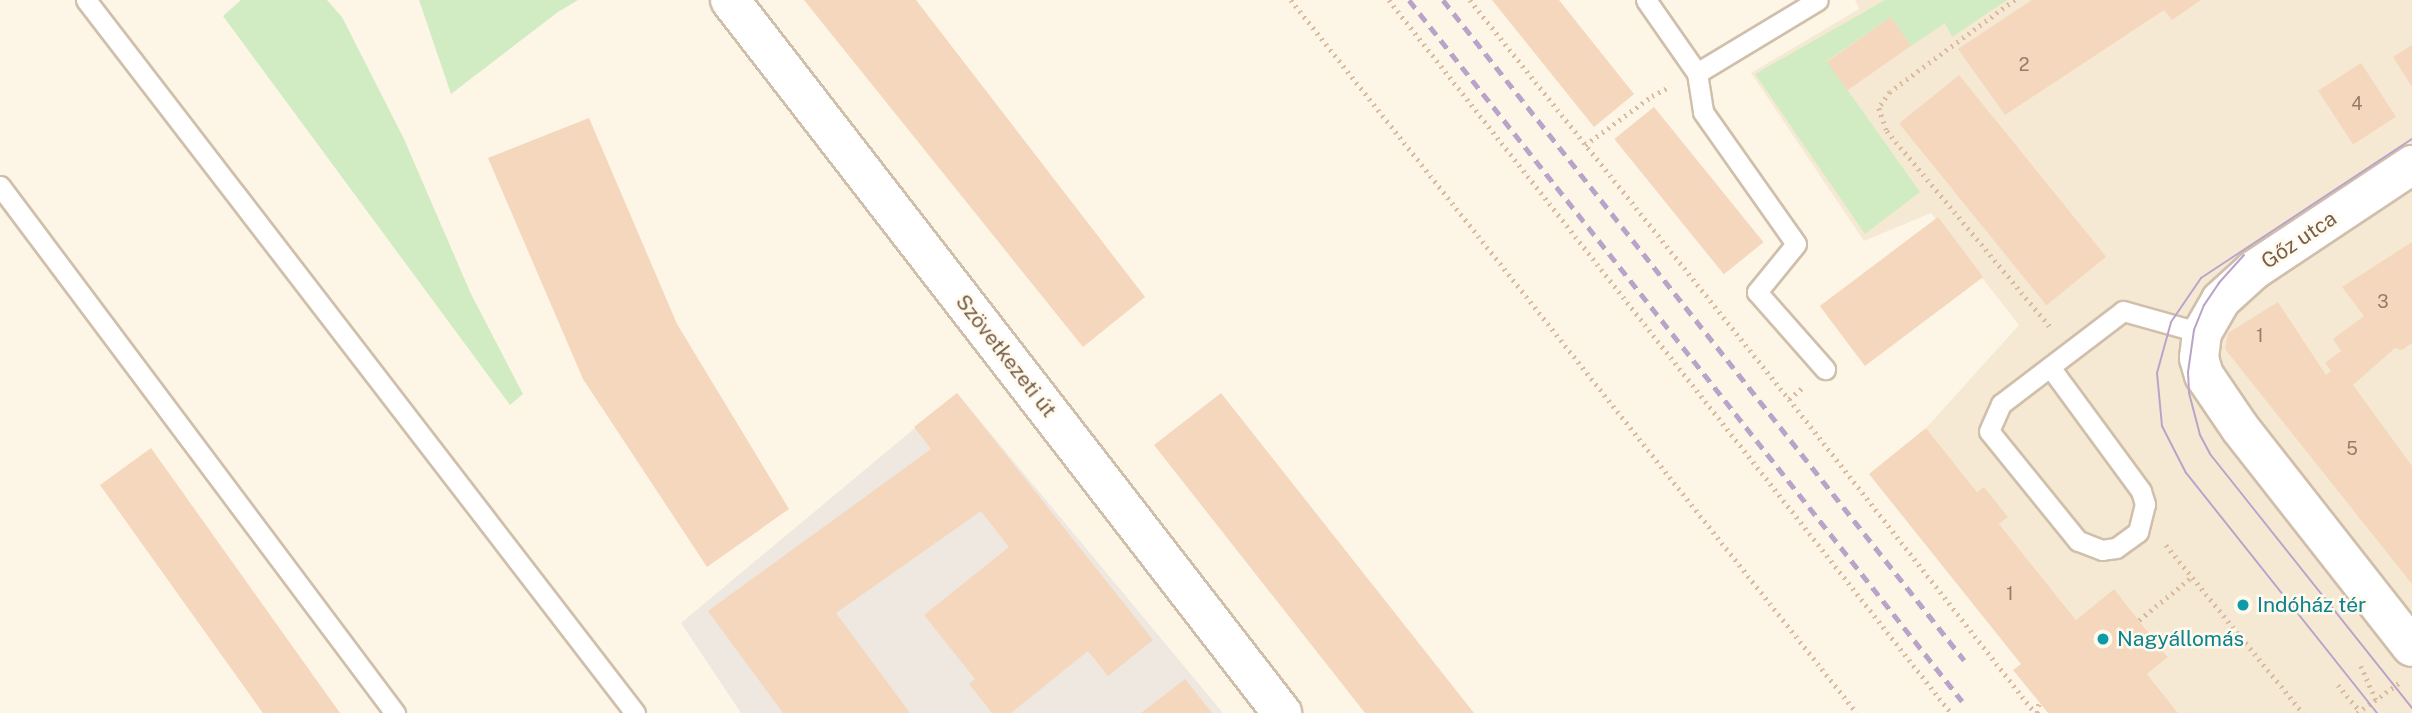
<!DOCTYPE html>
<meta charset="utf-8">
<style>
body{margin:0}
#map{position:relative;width:2412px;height:713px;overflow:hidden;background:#fdf6e6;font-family:"Public Sans",sans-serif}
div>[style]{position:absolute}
.residential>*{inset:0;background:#f6e9d4}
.industrial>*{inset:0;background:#eee8e0}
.green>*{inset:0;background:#d1ecc3}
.building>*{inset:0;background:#f4d7bc;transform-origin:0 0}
.path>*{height:4.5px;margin-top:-2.25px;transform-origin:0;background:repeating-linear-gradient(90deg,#dabb9f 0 2px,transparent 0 7px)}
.roads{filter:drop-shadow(2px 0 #d0bfab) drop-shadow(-2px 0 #d0bfab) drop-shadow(0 2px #d0bfab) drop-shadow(0 -2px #d0bfab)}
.lane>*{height:19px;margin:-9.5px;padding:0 9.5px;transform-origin:9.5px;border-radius:9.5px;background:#fff}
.street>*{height:38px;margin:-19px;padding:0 19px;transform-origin:19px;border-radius:19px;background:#fff}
.tram>*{height:2px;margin:-1px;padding:0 1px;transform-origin:1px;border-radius:1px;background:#baa3c8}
.rail>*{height:5px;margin-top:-2.5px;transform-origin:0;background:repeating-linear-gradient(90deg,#baa3c8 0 10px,transparent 0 17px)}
.dots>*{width:19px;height:19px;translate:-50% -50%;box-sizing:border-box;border:4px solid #fffaee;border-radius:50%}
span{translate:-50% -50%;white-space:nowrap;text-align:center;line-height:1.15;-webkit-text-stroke:5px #fffaee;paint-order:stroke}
.number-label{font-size:18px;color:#987c66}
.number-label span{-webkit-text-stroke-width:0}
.street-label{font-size:21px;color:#795e49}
.culture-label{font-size:21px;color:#0d838f}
.left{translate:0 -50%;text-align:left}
</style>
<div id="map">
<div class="residential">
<i style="clip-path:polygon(1855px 0,2412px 0,2412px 713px,2178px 713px,2147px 674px,2168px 656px,2114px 589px,2076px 620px,1999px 524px,2007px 517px,1977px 492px,1926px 428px,2019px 325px,1931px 213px,1864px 241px,1751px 73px,1859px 9px)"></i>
</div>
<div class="industrial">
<i style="clip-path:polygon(957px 393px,1223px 713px,741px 713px,681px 623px)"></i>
</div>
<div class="green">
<i style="clip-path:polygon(241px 0,327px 0,342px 17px,404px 139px,471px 294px,523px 394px,510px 405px,223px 16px)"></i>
<i style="clip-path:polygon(419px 0,578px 0,558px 12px,451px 94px)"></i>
<i style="clip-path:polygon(1885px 0,2007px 0,1952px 37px,1945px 23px,1911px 46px,1891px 17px,1827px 61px,1920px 192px,1865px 234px,1755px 74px)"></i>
</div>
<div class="building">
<i style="clip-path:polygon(804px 0,916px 0,1145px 297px,1083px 347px)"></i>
<i style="clip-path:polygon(1492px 0,1559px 0,1634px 94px,1594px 127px)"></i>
<i style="clip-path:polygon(2032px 0,2201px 0,2172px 20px,2164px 10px,2005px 115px,1958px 49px)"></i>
<i style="left:1891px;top:17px;width:35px;height:78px;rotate:55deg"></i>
<i style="clip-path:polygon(2412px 45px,2412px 87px,2393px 57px)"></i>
<i style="left:2361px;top:63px;width:64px;height:51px;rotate:57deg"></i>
<i style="left:1959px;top:75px;width:234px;height:77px;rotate:51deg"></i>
<i style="left:1654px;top:107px;width:174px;height:51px;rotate:51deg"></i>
<i style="clip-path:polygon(589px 118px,677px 324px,789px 509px,707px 567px,583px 379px,488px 158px)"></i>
<i style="left:1938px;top:217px;width:75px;height:148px;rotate:53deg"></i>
<i style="clip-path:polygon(2412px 242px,2412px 343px,2402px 350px,2395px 348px,2353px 385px,2412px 466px,2412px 584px,2225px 349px,2228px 333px,2278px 302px,2326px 375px,2331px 371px,2325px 363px,2341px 351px,2333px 339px,2364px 316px,2342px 287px)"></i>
<i style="clip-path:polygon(957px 393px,1153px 640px,1108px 676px,1088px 651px,1011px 713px,992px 713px,969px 684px,975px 679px,924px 615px,1009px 547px,981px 511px,836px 613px,910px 713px,783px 713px,708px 611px,931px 449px,914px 427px)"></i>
<i style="clip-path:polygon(1221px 393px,1474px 713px,1365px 713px,1154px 445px)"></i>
<i style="clip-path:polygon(1926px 428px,1977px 492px,1984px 487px,2008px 517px,1999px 524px,2076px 620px,2114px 589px,2168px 657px,2147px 674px,2178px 713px,2048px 713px,2013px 670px,2021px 664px,1869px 474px)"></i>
<i style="clip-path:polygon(151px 448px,340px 713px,263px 713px,100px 485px)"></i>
<i style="clip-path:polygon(1185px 679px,1212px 713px,1141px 713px)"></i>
</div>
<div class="path">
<i style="left:1291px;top:0;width:910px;rotate:51.56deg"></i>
<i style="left:1389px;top:0;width:908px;rotate:51.75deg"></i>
<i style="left:1470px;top:0;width:511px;rotate:51.36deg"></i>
<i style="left:1789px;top:399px;width:399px;rotate:51.9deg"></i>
<i style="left:2015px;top:0;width:155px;rotate:143.6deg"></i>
<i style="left:1890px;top:92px;width:19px;rotate:125deg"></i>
<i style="left:1879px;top:108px;width:24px;rotate:71deg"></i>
<i style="left:1887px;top:131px;width:258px;rotate:50.2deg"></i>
<i style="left:1585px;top:145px;width:83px;rotate:-36.2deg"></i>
<i style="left:1652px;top:96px;width:21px;rotate:-28deg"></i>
<i style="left:1789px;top:399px;width:17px;rotate:-40deg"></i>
<i style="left:2166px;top:545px;width:217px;rotate:50.8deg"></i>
<i style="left:2139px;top:620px;width:68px;rotate:-39.1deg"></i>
<i style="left:2361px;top:666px;width:37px;rotate:66deg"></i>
<i style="left:2338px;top:685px;width:34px;rotate:50deg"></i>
<i style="left:2037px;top:713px;width:11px;rotate:-80deg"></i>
<i style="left:2357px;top:713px;width:52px;rotate:-35.5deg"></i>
</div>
<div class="roads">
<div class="lane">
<i style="left:86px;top:0;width:900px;rotate:52.4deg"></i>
<i style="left:1646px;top:0;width:89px;rotate:55.1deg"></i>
<i style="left:1697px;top:73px;width:39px;rotate:81deg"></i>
<i style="left:1703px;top:112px;width:161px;rotate:54.8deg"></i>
<i style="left:1796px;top:244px;width:62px;rotate:129.1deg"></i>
<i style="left:1757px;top:292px;width:103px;rotate:48.6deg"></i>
<i style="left:1697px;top:73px;width:141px;rotate:-31.1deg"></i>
<i style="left:0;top:186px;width:659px;rotate:53.15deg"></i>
<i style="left:2050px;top:367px;width:154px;rotate:53.7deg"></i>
<i style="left:2141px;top:491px;width:14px;rotate:73deg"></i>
<i style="left:2145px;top:504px;width:29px;rotate:104deg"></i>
<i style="left:2138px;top:532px;width:27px;rotate:144deg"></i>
<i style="left:2116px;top:548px;width:14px;rotate:172deg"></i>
<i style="left:2102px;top:550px;width:26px;rotate:-159deg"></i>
<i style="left:2078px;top:541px;width:141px;rotate:-129deg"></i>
<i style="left:1989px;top:431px;width:30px;rotate:-66deg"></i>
<i style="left:2001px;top:404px;width:153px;rotate:-37.3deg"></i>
<i style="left:2123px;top:311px;width:82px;rotate:15.6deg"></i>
</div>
<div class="street">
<i style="left:730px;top:0;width:902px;rotate:52.25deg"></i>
<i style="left:2412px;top:165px;width:190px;rotate:146.4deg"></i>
<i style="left:2254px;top:270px;width:45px;rotate:137.7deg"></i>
<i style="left:2221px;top:300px;width:38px;rotate:120deg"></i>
<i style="left:2202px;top:333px;width:25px;rotate:97deg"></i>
<i style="left:2199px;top:358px;width:18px;rotate:74deg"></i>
<i style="left:2204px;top:375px;width:64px;rotate:55.8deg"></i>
<i style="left:2240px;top:428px;width:278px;rotate:51.9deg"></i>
</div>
</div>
<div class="tram">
<i style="left:2244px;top:255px;width:38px;rotate:132deg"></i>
<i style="left:2219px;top:283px;width:27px;rotate:124deg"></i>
<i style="left:2204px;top:305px;width:27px;rotate:112deg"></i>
<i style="left:2194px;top:330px;width:42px;rotate:98.1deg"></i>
<i style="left:2188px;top:372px;width:21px;rotate:87deg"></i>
<i style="left:2189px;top:393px;width:43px;rotate:75.3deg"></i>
<i style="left:2200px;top:435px;width:21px;rotate:62deg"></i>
<i style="left:2210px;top:454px;width:325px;rotate:51.5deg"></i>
<i style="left:2377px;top:713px;width:307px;rotate:-128.5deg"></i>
<i style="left:2186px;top:473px;width:53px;rotate:-117.1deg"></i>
<i style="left:2162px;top:426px;width:53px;rotate:-95.4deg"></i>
<i style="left:2157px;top:373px;width:53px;rotate:-74.6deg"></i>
<i style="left:2171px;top:322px;width:53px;rotate:-55.7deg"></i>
<i style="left:2201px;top:278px;width:253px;rotate:-33.4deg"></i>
</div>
<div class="rail">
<i style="left:1409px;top:0;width:893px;rotate:51.73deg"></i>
<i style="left:1443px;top:0;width:841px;rotate:51.71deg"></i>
</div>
<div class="dots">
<i style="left:2243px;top:605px;background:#0f9aa8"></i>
<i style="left:2103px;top:639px;background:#0f9aa8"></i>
</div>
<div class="number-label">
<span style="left:2024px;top:65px">2</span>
<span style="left:2357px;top:104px">4</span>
<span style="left:2383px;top:302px">3</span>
<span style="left:2260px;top:336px">1</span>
<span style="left:2352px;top:449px">5</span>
<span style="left:2010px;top:594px">1</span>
</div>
<div class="street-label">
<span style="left:2299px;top:240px;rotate:-34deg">Gőz utca</span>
<span style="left:1006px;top:356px;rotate:52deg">Szövetkezeti út</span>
</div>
<div class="culture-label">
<span class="left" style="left:2257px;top:605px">Indóház tér</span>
<span class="left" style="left:2117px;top:639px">Nagyállomás</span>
</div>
</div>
